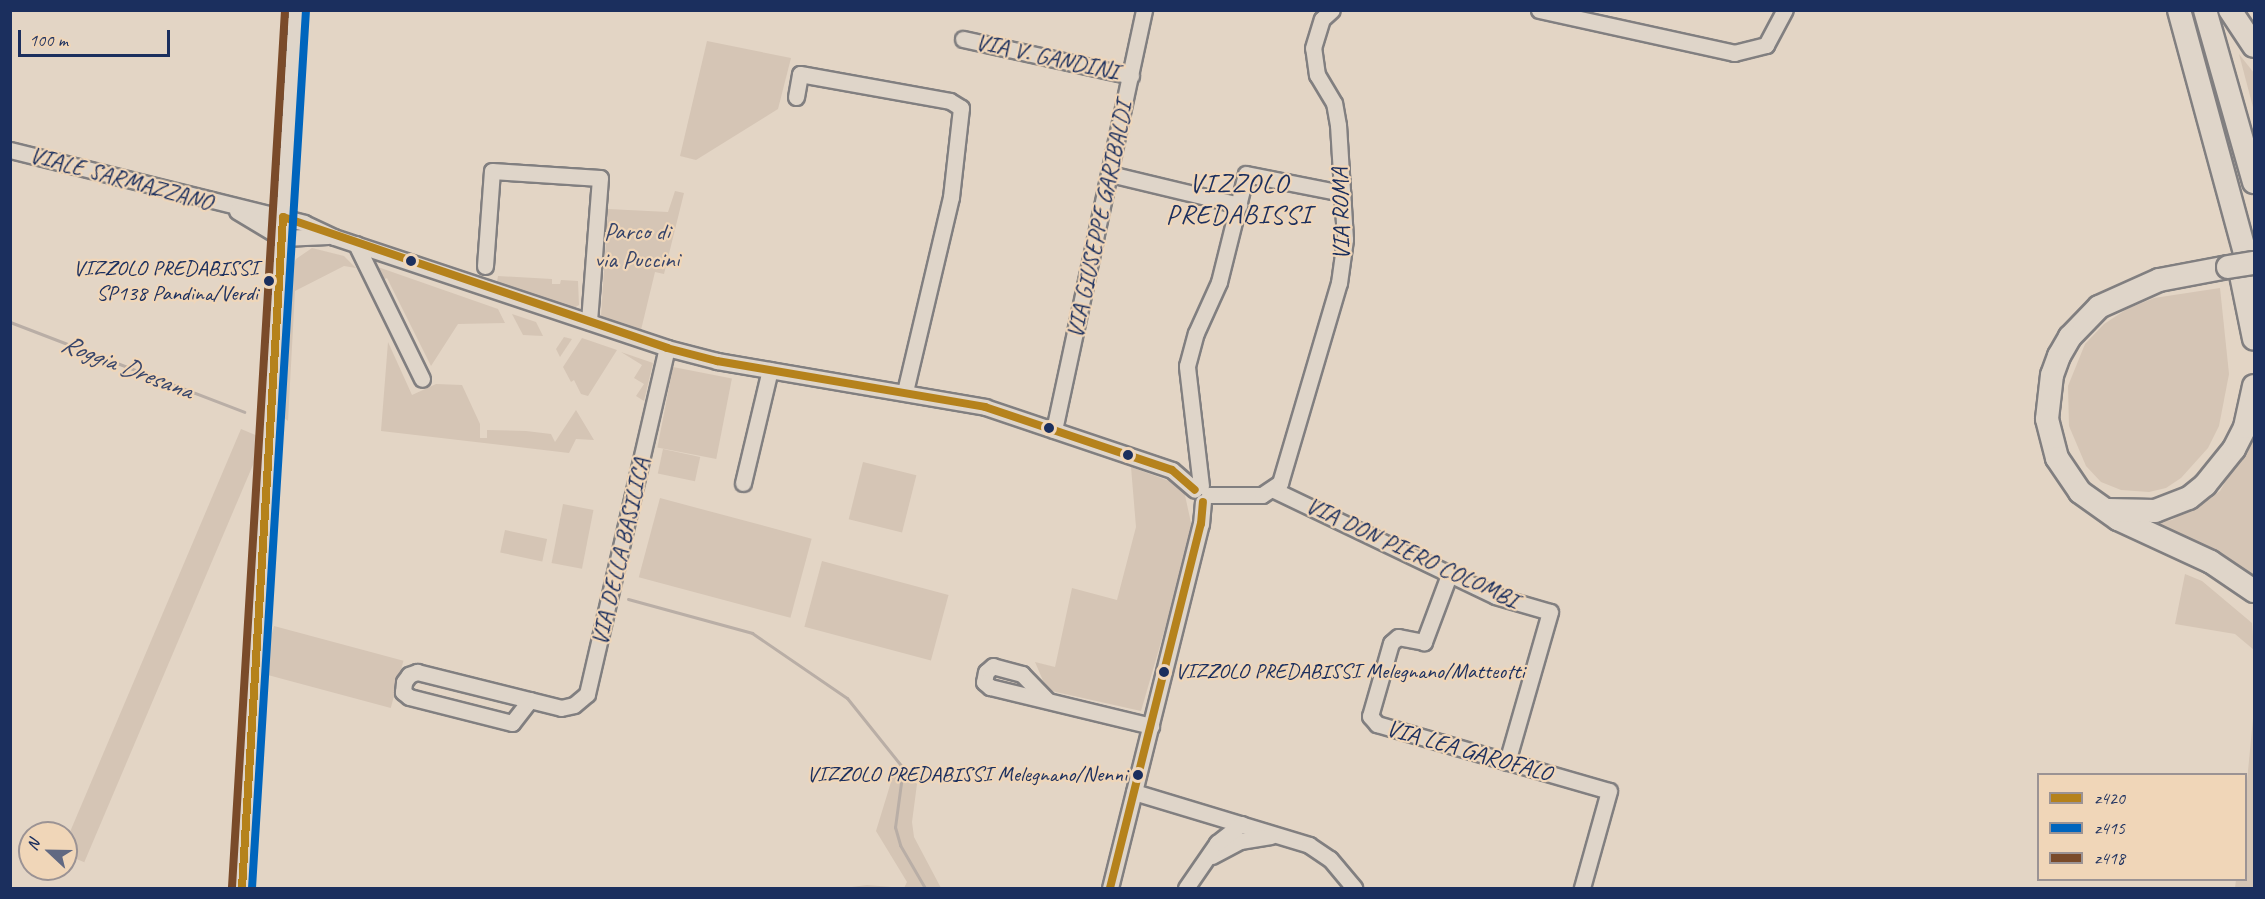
<!DOCTYPE html>
<style>
body{margin:0}
#map{position:relative;width:2265px;height:899px;overflow:hidden;background:#e3d5c5;font-family:Caveat,sans-serif}
div>[style]{position:absolute}
.green>*{inset:0;background:#d5c5b5;transform-origin:0 0}
.stream>*{height:3px;margin:-1.5px;padding:0 1.5px;transform-origin:1.5px;border-radius:1.5px;background:#b9aea6}
.roads{filter:drop-shadow(2px 0 #817f80) drop-shadow(-2px 0 #817f80) drop-shadow(0 2px #817f80) drop-shadow(0 -2px #817f80)}
.minor>*{height:15px;margin:-7.5px;padding:0 7.5px;transform-origin:7.5px;border-radius:7.5px;background:#dfd5c9}
.highway>*{height:22px;margin:-11px;padding:0 11px;transform-origin:11px;border-radius:11px;background:#dfd5c9}
.bridges{filter:drop-shadow(2px 0 #817f80) drop-shadow(-2px 0 #817f80) drop-shadow(0 2px #817f80) drop-shadow(0 -2px #817f80)}
.highway-bridge>*{height:22px;margin:-11px;padding:0 11px;transform-origin:11px;border-radius:11px;background:#dfd5c9}
.bus-1>*{height:8px;margin:-4px;padding:0 4px;transform-origin:4px;border-radius:4px;background:#b5821c}
.bus-2>*{height:8px;margin:-4px;padding:0 4px;transform-origin:4px;border-radius:4px;background:#0065bd}
.bus-3>*{height:8px;margin:-4px;padding:0 4px;transform-origin:4px;border-radius:4px;background:#7a4b2a}
.dots>*{width:16px;height:16px;translate:-50% -50%;box-sizing:border-box;border:3px solid #f0d6b8;border-radius:50%}
span{translate:-50% -50%;white-space:nowrap;text-align:center;line-height:1.15;-webkit-text-stroke:4.5px #f0d6b8;paint-order:stroke}
.bus-label{font-size:22px;color:#1b2f5e}
.right{translate:-100% -50%;text-align:right}
.left{translate:0 -50%;text-align:left}
.street-label{font-size:24px;color:#1b2f5e}
.park-label{font-size:24px;color:#36446a}
.water-label{font-size:26px;color:#37456a;font-style:italic}
.quarter-label{font-size:27px;color:#1b2f5e;letter-spacing:1.5px}
.frame{position:absolute;inset:0;border:12px solid #1b2f5e;pointer-events:none}
.legend{position:absolute;left:2037px;top:773px;width:210px;height:108px;box-sizing:border-box;background:#f0d6b8;border:2px solid #9b9394;margin:0;padding:8px 10px;list-style:none;font-size:18px;color:#1b2f5e}
.legend li{display:flex;align-items:center;gap:12px;height:30px}
.legend b{width:30px;border:2px solid #9b9394}
.north{position:absolute;left:18px;top:821px;width:60px;height:60px;box-sizing:border-box;background:#f0d6b8;border:2px solid #9b9394;border-radius:50%;rotate:292deg;font-size:16px;font-weight:700;line-height:24px;text-align:center;color:#1b2f5e}
.north::after{content:'';display:block;margin:auto;width:21px;height:27px;background:#616982;clip-path:polygon(50% 0,100% 100%,50% 72%,0 100%)}
.scale{position:absolute;left:18px;top:30px;width:152px;height:27px;box-sizing:border-box;border:3px solid #1b2f5e;border-top:0;padding-left:8px;font-size:18px;line-height:21px;white-space:nowrap;color:#1b2f5e;-webkit-text-stroke:4px #f0d6b8;paint-order:stroke}
</style>
<div id="map">
<div class="green">
<i style="clip-path:polygon(707px 41px,791px 58px,778px 109px,696px 160px,680px 156px)"></i>
<i style="clip-path:polygon(2239px 54px,2254px 73px,2254px 111px)"></i>
<i style="clip-path:polygon(675px 191px,684px 193px,664px 274px,655px 272px,641px 330px,601px 316px,608px 209px,668px 212px)"></i>
<i style="clip-path:polygon(312px 248px,344px 256px,356px 268px,344px 266px,295px 291px,288px 421px,282px 416px,292px 268px,296px 259px)"></i>
<i style="clip-path:polygon(375px 266px,498px 309px,505px 323px,458px 324px,431px 366px,387px 278px,380px 281px)"></i>
<i style="clip-path:polygon(498px 276px,552px 279px,552px 284px,560px 284px,561px 280px,578px 281px,579px 305px,574px 308px,497px 282px)"></i>
<i style="clip-path:polygon(2220px 288px,2229px 374px,2219px 426px,2208px 448px,2181px 478px,2166px 488px,2149px 492px,2121px 490px,2101px 482px,2086px 466px,2069px 426px,2068px 386px,2085px 344px,2104px 324px,2127px 309px,2154px 298px)"></i>
<i style="clip-path:polygon(512px 314px,536px 322px,543px 336px,523px 335px)"></i>
<i style="clip-path:polygon(564px 337px,572px 339px,560px 357px,556px 349px)"></i>
<i style="clip-path:polygon(582px 338px,617px 350px,588px 396px,581px 394px,574px 380px,571px 382px,563px 367px)"></i>
<i style="clip-path:polygon(388px 342px,412px 395px,436px 384px,462px 385px,480px 424px,480px 438px,487px 438px,487px 430px,526px 431px,551px 434px,555px 442px,576px 410px,594px 440px,576px 439px,569px 453px,381px 431px)"></i>
<i style="clip-path:polygon(621px 352px,653px 363px,644px 401px,636px 396px,644px 384px,634px 378px,642px 365px)"></i>
<i style="left:673px;top:367px;width:60px;height:82px;rotate:11deg"></i>
<i style="left:241px;top:429px;width:25px;height:460px;rotate:23deg"></i>
<i style="clip-path:polygon(2254px 433px,2254px 576px,2217px 553px,2150px 524px,2172px 520px,2220px 491px)"></i>
<i style="left:663px;top:449px;width:38px;height:25px;rotate:12deg"></i>
<i style="left:863px;top:462px;width:55px;height:59px;rotate:14deg"></i>
<i style="clip-path:polygon(1131px 467px,1183px 486px,1193px 532px,1141px 711px,1047px 690px,1035px 662px,1055px 667px,1072px 588px,1117px 600px,1136px 527px)"></i>
<i style="left:660px;top:498px;width:157px;height:82px;rotate:15deg"></i>
<i style="left:563px;top:504px;width:31px;height:60px;rotate:11deg"></i>
<i style="left:505px;top:530px;width:43px;height:23px;rotate:12deg"></i>
<i style="left:822px;top:561px;width:131px;height:68px;rotate:15deg"></i>
<i style="clip-path:polygon(2185px 574px,2202px 581px,2252px 623px,2254px 650px,2235px 634px,2175px 624px)"></i>
<i style="left:274px;top:626px;width:134px;height:49px;rotate:15deg"></i>
<i style="clip-path:polygon(2254px 708px,2254px 888px,2235px 888px,2236px 880px,2246px 880px,2246px 792px)"></i>
<i style="clip-path:polygon(889px 768px,909px 775px,917px 784px,912px 822px,914px 837px,941px 888px,844px 888px,867px 885px,904px 888px,907px 882px,876px 831px,891px 782px)"></i>
</div>
<div class="stream">
<i style="left:2253px;top:10px;width:3px;rotate:72deg"></i>
<i style="left:10px;top:322px;width:251px;rotate:21deg"></i>
<i style="left:628px;top:599px;width:129px;rotate:15.3deg"></i>
<i style="left:752px;top:633px;width:115px;rotate:34.4deg"></i>
<i style="left:847px;top:698px;width:90px;rotate:51.3deg"></i>
<i style="left:903px;top:768px;width:60px;rotate:97.7deg"></i>
<i style="left:895px;top:827px;width:19px;rotate:74deg"></i>
<i style="left:900px;top:845px;width:50px;rotate:59.8deg"></i>
</div>
<div class="roads">
<div class="minor">
<i style="left:1539px;top:10px;width:200px;rotate:12.4deg"></i>
<i style="left:1734px;top:53px;width:33px;rotate:-14deg"></i>
<i style="left:1766px;top:45px;width:40px;rotate:-62deg"></i>
<i style="left:963px;top:39px;width:172px;rotate:12.4deg"></i>
<i style="left:796px;top:97px;width:23px;rotate:-80deg"></i>
<i style="left:800px;top:74px;width:152px;rotate:10.2deg"></i>
<i style="left:950px;top:101px;width:13px;rotate:32deg"></i>
<i style="left:961px;top:108px;width:90px;rotate:96.4deg"></i>
<i style="left:951px;top:197px;width:200px;rotate:103.3deg"></i>
<i style="left:10px;top:150px;width:303px;rotate:13.9deg"></i>
<i style="left:304px;top:223px;width:33px;rotate:25deg"></i>
<i style="left:334px;top:237px;width:351px;rotate:18.4deg"></i>
<i style="left:667px;top:348px;width:52px;rotate:14.6deg"></i>
<i style="left:717px;top:361px;width:272px;rotate:9.7deg"></i>
<i style="left:985px;top:407px;width:197px;rotate:18.6deg"></i>
<i style="left:1172px;top:470px;width:30px;rotate:41deg"></i>
<i style="left:1110px;top:174px;width:133px;rotate:13.5deg"></i>
<i style="left:237px;top:211px;width:52px;rotate:31deg"></i>
<i style="left:282px;top:238px;width:46px;rotate:-2.5deg"></i>
<i style="left:356px;top:244px;width:150px;rotate:63.9deg"></i>
<i style="left:485px;top:266px;width:95px;rotate:-85.8deg"></i>
<i style="left:492px;top:171px;width:108px;rotate:3.7deg"></i>
<i style="left:600px;top:178px;width:144px;rotate:94.4deg"></i>
<i style="left:1054px;top:430px;width:430px;rotate:-77.9deg"></i>
<i style="left:743px;top:483px;width:116px;rotate:-76.6deg"></i>
<i style="left:1201px;top:486px;width:121px;rotate:-96.7deg"></i>
<i style="left:1187px;top:366px;width:34px;rotate:-75deg"></i>
<i style="left:1196px;top:333px;width:56px;rotate:-65.7deg"></i>
<i style="left:1219px;top:282px;width:111px;rotate:-76deg"></i>
<i style="left:1246px;top:174px;width:98px;rotate:11.2deg"></i>
<i style="left:1274px;top:490px;width:245px;rotate:25.6deg"></i>
<i style="left:1495px;top:596px;width:57px;rotate:16.2deg"></i>
<i style="left:1550px;top:612px;width:156px;rotate:106deg"></i>
<i style="left:1209px;top:495px;width:53px"></i>
<i style="left:1262px;top:495px;width:22px;rotate:-34deg"></i>
<i style="left:1280px;top:483px;width:209px;rotate:-73.6deg"></i>
<i style="left:1339px;top:283px;width:44px;rotate:-82.2deg"></i>
<i style="left:1345px;top:239px;width:114px;rotate:-93.5deg"></i>
<i style="left:1338px;top:125px;width:22px;rotate:-100deg"></i>
<i style="left:1334px;top:103px;width:33px;rotate:-121deg"></i>
<i style="left:1317px;top:75px;width:27px;rotate:-98deg"></i>
<i style="left:1313px;top:48px;width:30px;rotate:-73deg"></i>
<i style="left:1322px;top:19px;width:13px;rotate:-42deg"></i>
<i style="left:1449px;top:575px;width:72px;rotate:110.5deg"></i>
<i style="left:1424px;top:642px;width:26px;rotate:-169deg"></i>
<i style="left:1398px;top:637px;width:9px;rotate:139deg"></i>
<i style="left:1391px;top:643px;width:76px;rotate:106deg"></i>
<i style="left:1370px;top:716px;width:11px;rotate:49deg"></i>
<i style="left:1377px;top:724px;width:241px;rotate:16.1deg"></i>
<i style="left:1609px;top:791px;width:101px;rotate:105.6deg"></i>
<i style="left:530px;top:700px;width:29px;rotate:128deg"></i>
<i style="left:512px;top:723px;width:106px;rotate:-165.8deg"></i>
<i style="left:409px;top:697px;width:8px;rotate:-140deg"></i>
<i style="left:403px;top:692px;width:10px;rotate:-84deg"></i>
<i style="left:404px;top:682px;width:9px;rotate:-54deg"></i>
<i style="left:409px;top:675px;width:9px;rotate:-21deg"></i>
<i style="left:417px;top:672px;width:148px;rotate:14deg"></i>
<i style="left:561px;top:708px;width:13px;rotate:-13deg"></i>
<i style="left:574px;top:705px;width:17px;rotate:-40deg"></i>
<i style="left:587px;top:694px;width:355px;rotate:-77deg"></i>
<i style="left:1047px;top:700px;width:36px;rotate:-134deg"></i>
<i style="left:1022px;top:674px;width:30px;rotate:-165deg"></i>
<i style="left:993px;top:666px;width:9px;rotate:139deg"></i>
<i style="left:986px;top:672px;width:10px;rotate:101deg"></i>
<i style="left:984px;top:682px;width:8px;rotate:40deg"></i>
<i style="left:990px;top:687px;width:166px;rotate:13.6deg"></i>
<i style="left:1134px;top:792px;width:183px;rotate:16.8deg"></i>
<i style="left:1309px;top:845px;width:25px;rotate:34deg"></i>
<i style="left:1330px;top:859px;width:38px;rotate:50deg"></i>
<i style="left:1212px;top:856px;width:32px;rotate:-28deg"></i>
<i style="left:1240px;top:841px;width:31px;rotate:-9deg"></i>
<i style="left:242px;top:888px;width:880px;rotate:-86.48deg"></i>
<i style="left:1110px;top:888px;width:375px;rotate:-76deg"></i>
<i style="left:1201px;top:524px;width:22px;rotate:-85deg"></i>
<i style="left:1186px;top:888px;width:55px;rotate:-55.4deg"></i>
<i style="left:1217px;top:843px;width:31px;rotate:-38deg"></i>
</div>
<div class="highway">
<i style="left:2179px;top:10px;width:286px;rotate:74.8deg"></i>
<i style="left:2205px;top:10px;width:179px;rotate:74.1deg"></i>
<i style="left:2230px;top:10px;width:43px;rotate:56.3deg"></i>
<i style="left:2228px;top:267px;width:70px;rotate:169.3deg"></i>
<i style="left:2159px;top:280px;width:66px;rotate:155.8deg"></i>
<i style="left:2099px;top:307px;width:42px;rotate:134deg"></i>
<i style="left:2070px;top:337px;width:22px;rotate:120deg"></i>
<i style="left:2059px;top:356px;width:20px;rotate:110deg"></i>
<i style="left:2052px;top:375px;width:44px;rotate:96.5deg"></i>
<i style="left:2047px;top:419px;width:40px;rotate:75.6deg"></i>
<i style="left:2057px;top:458px;width:41px;rotate:55.9deg"></i>
<i style="left:2080px;top:492px;width:47px;rotate:35.4deg"></i>
<i style="left:2118px;top:519px;width:102px;rotate:24.8deg"></i>
<i style="left:2211px;top:562px;width:52px;rotate:34deg"></i>
<i style="left:2240px;top:270px;width:70px;rotate:78.5deg"></i>
<i style="left:2108px;top:510px;width:47px;rotate:1.2deg"></i>
<i style="left:2155px;top:511px;width:36px;rotate:-21deg"></i>
<i style="left:2189px;top:498px;width:21px;rotate:-39deg"></i>
<i style="left:2205px;top:485px;width:46px;rotate:-51.1deg"></i>
<i style="left:2234px;top:449px;width:25px;rotate:-63deg"></i>
<i style="left:2245px;top:427px;width:42px;rotate:-77.6deg"></i>
</div>
</div>
<div class="bridges">
<div class="highway-bridge">
<i style="left:2228px;top:267px;width:26px;rotate:-9deg"></i>
</div>
</div>
<div class="bus-1">
<i style="left:242px;top:888px;width:672px;rotate:-86.5deg"></i>
<i style="left:283px;top:217px;width:406px;rotate:18.8deg"></i>
<i style="left:667px;top:348px;width:52px;rotate:14.6deg"></i>
<i style="left:717px;top:361px;width:272px;rotate:9.7deg"></i>
<i style="left:985px;top:407px;width:197px;rotate:18.6deg"></i>
<i style="left:1172px;top:470px;width:30px;rotate:41deg"></i>
<i style="left:1110px;top:888px;width:375px;rotate:-76deg"></i>
<i style="left:1201px;top:524px;width:22px;rotate:-85deg"></i>
</div>
<div class="bus-2">
<i style="left:252px;top:888px;width:879px;rotate:-86.48deg"></i>
</div>
<div class="bus-3">
<i style="left:232px;top:887px;width:879px;rotate:-86.54deg"></i>
</div>
<div class="dots">
<i style="left:411px;top:261px;background:#1b2f5e"></i>
<i style="left:269px;top:281px;background:#1b2f5e"></i>
<i style="left:1049px;top:428px;background:#1b2f5e"></i>
<i style="left:1128px;top:455px;background:#1b2f5e"></i>
<i style="left:1164px;top:672px;background:#1b2f5e"></i>
<i style="left:1138px;top:775px;background:#1b2f5e"></i>
</div>
<div class="bus-label">
<span class="right" style="left:258px;top:281px">VIZZOLO PREDABISSI<br>SP138 Pandina/Verdi</span>
<span class="left" style="left:1175px;top:672px">VIZZOLO PREDABISSI Melegnano/Matteotti</span>
<span class="right" style="left:1127px;top:775px">VIZZOLO PREDABISSI Melegnano/Nenni</span>
</div>
<div class="street-label">
<span style="left:1047px;top:57px;rotate:12deg">VIA V. GANDINI</span>
<span style="left:121px;top:179px;rotate:15deg">VIALE SARMAZZANO</span>
<span style="left:1341px;top:214px;rotate:-91deg">VIA ROMA</span>
<span style="left:1100px;top:220px;rotate:-78deg">VIA GIUSEPPE GARIBALDI</span>
<span style="left:621px;top:552px;rotate:-77deg">VIA DELLA BASILICA</span>
<span style="left:1412px;top:553px;rotate:25deg">VIA DON PIERO COLOMBI</span>
<span style="left:1469px;top:751px;rotate:16deg">VIA LEA GAROFALO</span>
</div>
<div class="park-label">
<span style="left:637px;top:246px">Parco di<br>via Puccini</span>
</div>
<div class="water-label">
<span style="left:127px;top:367px;rotate:21deg">Roggia Dresana</span>
</div>
<div class="quarter-label">
<span style="left:1239px;top:199px">VIZZOLO<br>PREDABISSI</span>
</div>
<div class="frame"></div>
<ul class="legend">
<li><b style="height:8px;background:#b5821c"></b>z420</li>
<li><b style="height:8px;background:#0065bd"></b>z415</li>
<li><b style="height:8px;background:#7a4b2a"></b>z418</li>
</ul>
<div class="north">N</div>
<div class="scale">100 m</div>
</div>
